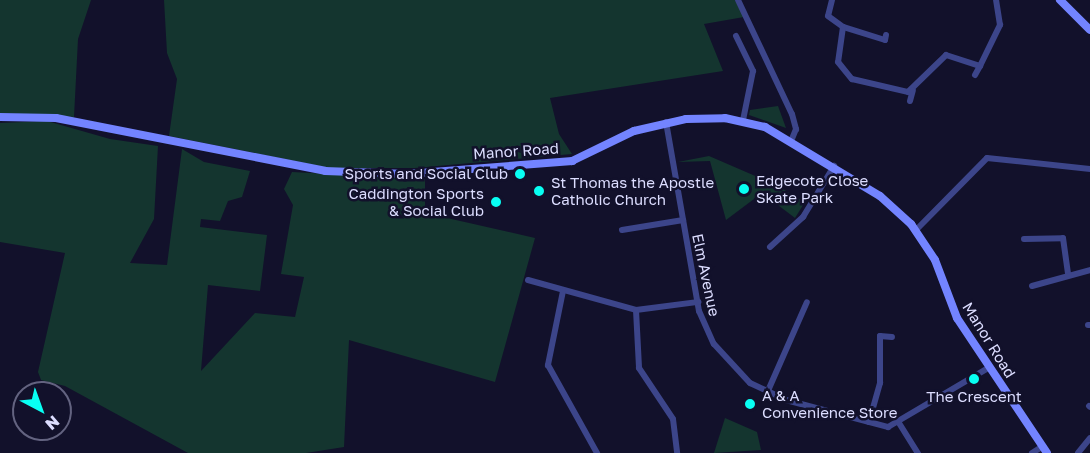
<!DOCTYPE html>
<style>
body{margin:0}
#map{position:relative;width:1090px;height:453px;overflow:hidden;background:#12112b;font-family:"Golos Text",sans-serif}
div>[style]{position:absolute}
.green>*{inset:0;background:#14352f}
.street>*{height:6px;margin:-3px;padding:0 3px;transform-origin:3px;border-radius:3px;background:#3c458a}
.secondary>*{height:8px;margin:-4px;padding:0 4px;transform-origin:4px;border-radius:4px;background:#7384ff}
.dots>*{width:16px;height:16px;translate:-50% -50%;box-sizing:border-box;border:3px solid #12112b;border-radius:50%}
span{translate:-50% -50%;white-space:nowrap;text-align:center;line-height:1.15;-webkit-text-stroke:5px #12112b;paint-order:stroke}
.street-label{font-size:15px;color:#dcddff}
.poi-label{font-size:15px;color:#dcddff}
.right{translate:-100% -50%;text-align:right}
.left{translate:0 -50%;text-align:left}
.north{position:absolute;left:12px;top:381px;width:60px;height:60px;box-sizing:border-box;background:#12112b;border:2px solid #636380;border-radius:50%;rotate:139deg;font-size:16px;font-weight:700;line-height:24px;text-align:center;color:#dcddff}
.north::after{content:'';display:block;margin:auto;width:21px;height:27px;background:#08fff3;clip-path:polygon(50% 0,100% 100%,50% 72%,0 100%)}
</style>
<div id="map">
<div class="green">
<i style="clip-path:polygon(0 0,91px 0,78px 39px,74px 117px,0 113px)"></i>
<i style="clip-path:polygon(164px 0,735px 0,744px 17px,704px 24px,723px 71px,550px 98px,559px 134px,572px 154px,415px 168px,330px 168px,169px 136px,177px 79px,167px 53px)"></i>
<i style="clip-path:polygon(778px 106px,786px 128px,749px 115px,750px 110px)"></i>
<i style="clip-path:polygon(47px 121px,110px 139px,158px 146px,154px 219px,130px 263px,167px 265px,182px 149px,204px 162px,250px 171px,242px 197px,228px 201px,220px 221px,201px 219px,200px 227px,267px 235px,260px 291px,208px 285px,201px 371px,255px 313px,295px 317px,304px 277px,281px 274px,293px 205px,284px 189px,292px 172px,425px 179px,425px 213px,535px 238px,495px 382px,349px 340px,344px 447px,306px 453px,188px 453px,65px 386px,41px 380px,38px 372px,65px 253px,0 242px,0 123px)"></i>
<i style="clip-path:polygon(709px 156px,776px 185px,805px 202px,795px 218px,762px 193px,726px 220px,710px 161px,678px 162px)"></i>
<i style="clip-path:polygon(725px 418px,757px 432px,761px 450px,714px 453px)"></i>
</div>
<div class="street">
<i style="left:738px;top:0;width:126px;rotate:64.7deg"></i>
<i style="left:792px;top:114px;width:16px;rotate:75deg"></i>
<i style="left:796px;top:129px;width:11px;rotate:112deg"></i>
<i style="left:832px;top:0;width:16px;rotate:104deg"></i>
<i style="left:828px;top:16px;width:19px;rotate:36deg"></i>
<i style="left:886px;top:35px;width:5px;rotate:101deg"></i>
<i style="left:885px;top:40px;width:44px;rotate:-162.8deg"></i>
<i style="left:843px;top:27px;width:35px;rotate:98deg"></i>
<i style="left:838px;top:62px;width:22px;rotate:51deg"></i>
<i style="left:852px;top:79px;width:57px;rotate:13.1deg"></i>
<i style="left:908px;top:92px;width:53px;rotate:-44.2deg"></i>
<i style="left:946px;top:55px;width:36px;rotate:18deg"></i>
<i style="left:980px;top:66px;width:46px;rotate:-64deg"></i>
<i style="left:1000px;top:25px;width:25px;rotate:-99deg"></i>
<i style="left:736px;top:36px;width:39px;rotate:64deg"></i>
<i style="left:753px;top:71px;width:50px;rotate:101.5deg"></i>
<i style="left:975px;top:75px;width:10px;rotate:-61deg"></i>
<i style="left:910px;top:101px;width:11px;rotate:-75deg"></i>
<i style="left:666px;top:122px;width:192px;rotate:80.1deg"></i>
<i style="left:699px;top:311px;width:36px;rotate:66deg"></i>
<i style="left:714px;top:344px;width:53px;rotate:47.3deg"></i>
<i style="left:750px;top:383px;width:40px;rotate:25deg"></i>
<i style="left:786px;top:400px;width:106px;rotate:14.8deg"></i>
<i style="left:888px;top:427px;width:118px;rotate:-30.5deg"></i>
<i style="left:622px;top:230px;width:62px;rotate:-9.3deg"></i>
<i style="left:916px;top:230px;width:101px;rotate:-45.4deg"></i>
<i style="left:987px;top:158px;width:104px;rotate:6.1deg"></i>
<i style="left:1024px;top:239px;width:39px;rotate:-1deg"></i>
<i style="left:1063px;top:238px;width:36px;rotate:82deg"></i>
<i style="left:770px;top:247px;width:45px;rotate:-42.3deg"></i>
<i style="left:803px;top:217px;width:60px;rotate:-58.7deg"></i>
<i style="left:528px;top:280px;width:112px;rotate:15.5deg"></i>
<i style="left:636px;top:310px;width:63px;rotate:-7.4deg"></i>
<i style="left:1032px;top:286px;width:60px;rotate:-15.4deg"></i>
<i style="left:563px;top:291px;width:76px;rotate:101.5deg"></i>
<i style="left:548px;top:365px;width:101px;rotate:60.9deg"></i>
<i style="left:636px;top:310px;width:58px;rotate:87deg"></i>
<i style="left:639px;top:368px;width:61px;rotate:56.3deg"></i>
<i style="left:673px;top:419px;width:34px;rotate:83deg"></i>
<i style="left:1088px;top:325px;width:2px"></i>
<i style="left:767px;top:393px;width:99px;rotate:-66.3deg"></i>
<i style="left:1089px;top:406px;width:1px;rotate:45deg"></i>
<i style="left:869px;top:422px;width:41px;rotate:-74.2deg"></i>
<i style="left:880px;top:383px;width:47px;rotate:-90deg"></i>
<i style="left:880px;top:336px;width:12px;rotate:5deg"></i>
<i style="left:899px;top:423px;width:36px;rotate:58deg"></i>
<i style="left:1032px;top:453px;width:13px;rotate:-32deg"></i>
<i style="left:1078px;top:453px;width:19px;rotate:-51deg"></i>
</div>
<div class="secondary">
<i style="left:1060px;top:0;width:42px;rotate:45deg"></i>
<i style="left:0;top:117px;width:56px;rotate:1deg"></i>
<i style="left:56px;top:118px;width:274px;rotate:11.1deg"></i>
<i style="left:325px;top:171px;width:82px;rotate:2.1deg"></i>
<i style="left:407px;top:174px;width:166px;rotate:-4.5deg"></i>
<i style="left:572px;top:161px;width:69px;rotate:-25.8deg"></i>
<i style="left:634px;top:131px;width:53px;rotate:-13deg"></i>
<i style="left:686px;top:119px;width:39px;rotate:-1deg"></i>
<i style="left:725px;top:118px;width:41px;rotate:12.7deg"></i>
<i style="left:765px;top:127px;width:134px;rotate:31deg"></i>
<i style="left:880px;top:196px;width:42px;rotate:42.1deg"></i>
<i style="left:911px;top:224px;width:43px;rotate:56.3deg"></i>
<i style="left:935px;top:260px;width:62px;rotate:69.2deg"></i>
<i style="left:957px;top:318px;width:162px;rotate:56.3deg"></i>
</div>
<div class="dots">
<i style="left:520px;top:174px;background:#08fff3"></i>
<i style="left:744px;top:189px;background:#08fff3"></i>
<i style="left:539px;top:191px;background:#08fff3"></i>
<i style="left:496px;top:202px;background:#08fff3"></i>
<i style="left:974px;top:379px;background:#08fff3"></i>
<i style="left:750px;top:404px;background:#08fff3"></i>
</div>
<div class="street-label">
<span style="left:516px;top:151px;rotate:-4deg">Manor Road</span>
<span style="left:706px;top:275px;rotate:78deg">Elm Avenue</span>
<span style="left:989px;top:340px;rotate:58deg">Manor Road</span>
</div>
<div class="poi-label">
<span class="right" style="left:508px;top:174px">Sports and Social Club</span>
<span class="left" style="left:756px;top:189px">Edgecote Close<br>Skate Park</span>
<span class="left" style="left:551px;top:191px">St Thomas the Apostle<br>Catholic Church</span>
<span class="right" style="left:484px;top:202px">Caddington Sports<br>&amp; Social Club</span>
<span class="left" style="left:762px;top:404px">A &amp; A<br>Convenience Store</span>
<span style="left:974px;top:397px">The Crescent</span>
</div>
<div class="north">N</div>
</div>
